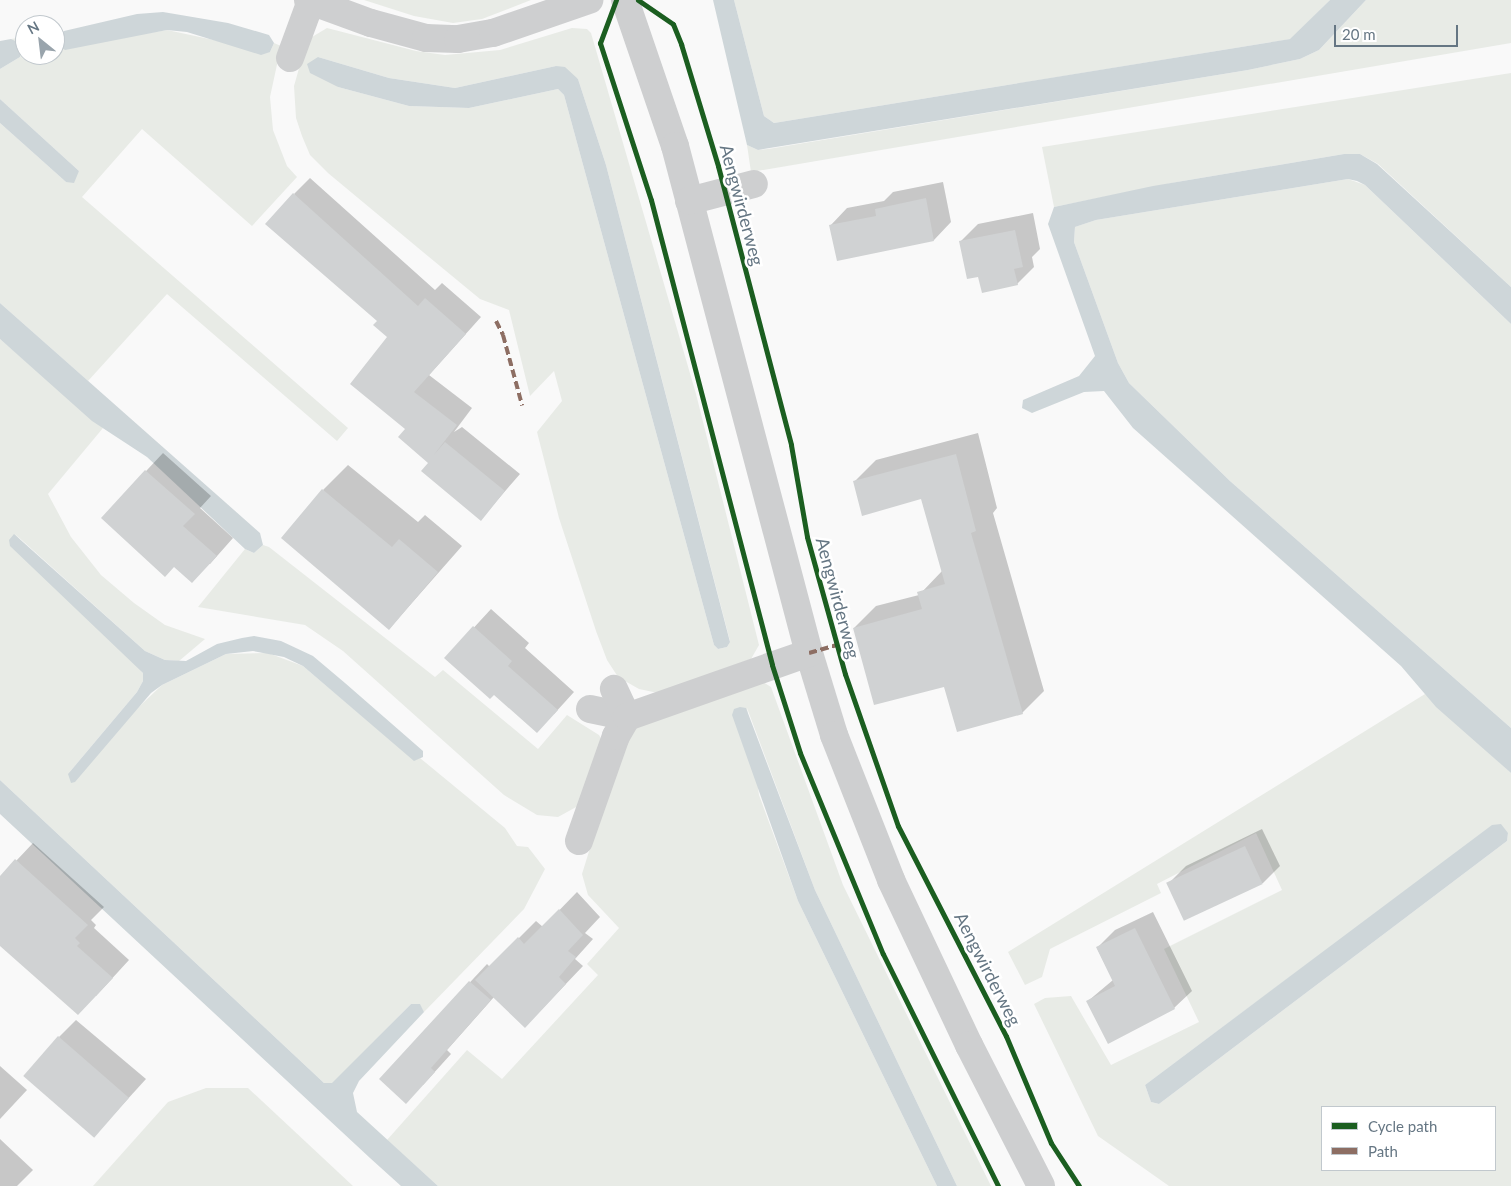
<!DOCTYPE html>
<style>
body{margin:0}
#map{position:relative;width:1511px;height:1186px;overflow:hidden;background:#f9f9f9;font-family:Lato,sans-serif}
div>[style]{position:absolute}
.green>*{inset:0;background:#e8ebe6}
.water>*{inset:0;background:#ced6d9}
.shadow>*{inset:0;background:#0003}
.building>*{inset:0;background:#d0d2d3;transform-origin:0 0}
.minor>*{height:28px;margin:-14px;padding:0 14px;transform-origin:14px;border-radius:14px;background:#cecfd0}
.quiet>*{height:4px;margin-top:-2px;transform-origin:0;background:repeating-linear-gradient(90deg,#8d6e63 0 8px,transparent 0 12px)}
.cycleway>*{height:5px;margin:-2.5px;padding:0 2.5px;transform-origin:2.5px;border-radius:2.5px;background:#1b5e20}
span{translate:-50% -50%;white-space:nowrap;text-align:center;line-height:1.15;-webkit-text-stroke:5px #fff;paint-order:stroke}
.street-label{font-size:18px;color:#657683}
.legend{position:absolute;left:1321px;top:1106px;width:175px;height:65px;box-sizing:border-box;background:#fff;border:1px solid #c1c8cd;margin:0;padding:6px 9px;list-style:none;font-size:15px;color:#657683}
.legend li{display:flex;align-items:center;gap:10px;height:25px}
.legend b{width:25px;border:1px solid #c1c8cd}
.north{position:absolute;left:15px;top:15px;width:50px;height:50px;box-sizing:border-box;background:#fff;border:1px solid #c1c8cd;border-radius:50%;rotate:331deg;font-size:14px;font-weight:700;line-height:20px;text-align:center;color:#657683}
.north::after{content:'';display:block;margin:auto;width:18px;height:22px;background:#99a4ac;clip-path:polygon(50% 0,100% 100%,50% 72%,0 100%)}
.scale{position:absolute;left:1334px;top:25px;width:124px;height:22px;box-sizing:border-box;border:2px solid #657683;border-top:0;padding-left:6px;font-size:15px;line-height:18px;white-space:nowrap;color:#657683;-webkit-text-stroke:4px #fff;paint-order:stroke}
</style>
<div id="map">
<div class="green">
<i style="clip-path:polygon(364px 0,531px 0,482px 19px,453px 23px,414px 16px)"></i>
<i style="clip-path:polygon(734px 0,1330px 0,1291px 39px,774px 123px,764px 116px)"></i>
<i style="clip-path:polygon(1366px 0,1511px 0,1511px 43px,751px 172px,747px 145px,758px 150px,768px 149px,1248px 70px,1300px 59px,1319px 50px)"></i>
<i style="clip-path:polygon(evenodd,327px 28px,416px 51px,445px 55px,500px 50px,572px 28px,587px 29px,591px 33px,696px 394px,759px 645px,751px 659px,658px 693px,639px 689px,618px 677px,607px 660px,596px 631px,559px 518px,537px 432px,562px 401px,554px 371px,530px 396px,509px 310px,480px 299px,423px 252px,328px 173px,310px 155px,302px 136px,296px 118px,294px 86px,307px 40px,327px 28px,318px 57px,389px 78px,455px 88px,556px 66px,578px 79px,606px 165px,730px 641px,727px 647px,718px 649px,714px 645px,564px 95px,558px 89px,469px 108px,409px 106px,338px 87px,318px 57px)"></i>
<i style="clip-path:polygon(167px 30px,270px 52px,274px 43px,281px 46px,270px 97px,273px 130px,287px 166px,297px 177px,252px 226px,142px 129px,82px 197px,348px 428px,337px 441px,167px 294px,88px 381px,0 303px,0 123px,66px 182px,79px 171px,0 99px,0 69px,20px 57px,20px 43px,11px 39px,25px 37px,25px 55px,55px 55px,55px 33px,64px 31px,59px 37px,143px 34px)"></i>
<i style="clip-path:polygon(1511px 73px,1511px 287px,1378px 164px,1360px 154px,1344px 154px,1177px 182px,1054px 207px,1042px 147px)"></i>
<i style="clip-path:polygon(1348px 179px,1365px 185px,1511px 324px,1511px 728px,1230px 481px,1129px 383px,1118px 363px,1074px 242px,1075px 227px,1096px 220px)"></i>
<i style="clip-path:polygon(0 339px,103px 428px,48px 494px,71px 537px,101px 575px,134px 603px,165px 625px,205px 639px,179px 661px,165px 660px,145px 651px,15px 534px,143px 673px,143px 681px,137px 692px,68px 774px,162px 685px,226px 654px,268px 653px,303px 666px,414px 760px,420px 758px,505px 828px,517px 846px,528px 847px,545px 869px,524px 909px,424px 1012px,420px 1005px,411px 1004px,332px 1084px,324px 1083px,0 780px)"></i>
<i style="clip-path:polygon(263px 545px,269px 547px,435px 677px,443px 670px,538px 749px,567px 715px,599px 735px,605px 746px,578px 806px,558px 817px,537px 815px,504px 795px,343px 651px,305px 625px,198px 607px,245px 549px,254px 553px)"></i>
<i style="clip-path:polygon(763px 682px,771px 687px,843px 885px,991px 1186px,957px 1186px,815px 890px,747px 708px,759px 795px,798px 901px,937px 1186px,438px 1186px,387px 1140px,467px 1050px,502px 1079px,598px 975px,587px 964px,619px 928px,588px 895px,582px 874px,621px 748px,639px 724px)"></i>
<i style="clip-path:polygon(evenodd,1425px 694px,1511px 773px,1511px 1186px,1169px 1186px,1098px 1136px,1034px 1004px,1045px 998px,1071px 996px,1111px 1065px,1199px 1022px,1164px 949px,1282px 890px,1256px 833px,1157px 884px,1161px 893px,1050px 949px,1042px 977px,1025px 985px,1008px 952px,1425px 694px,1492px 826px,1508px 833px,1507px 841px,1159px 1104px,1151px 1102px,1145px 1085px,1492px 826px,1425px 694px,1322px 1107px,1495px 1107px,1495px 1170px,1322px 1170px,1322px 1107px)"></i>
<i style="clip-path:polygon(206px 1088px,248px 1088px,353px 1186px,93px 1186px,168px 1102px)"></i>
</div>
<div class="water">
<i style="clip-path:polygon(713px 0,734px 0,764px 116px,774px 123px,1290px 39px,1330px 0,1366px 0,1319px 50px,1300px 59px,1248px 70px,758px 150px,747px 145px)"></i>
<i style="clip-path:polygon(163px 12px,228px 23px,269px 35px,274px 43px,270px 52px,261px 55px,187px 32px,167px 30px,65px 50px,61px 47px,59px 37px,64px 31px,137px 14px)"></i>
<i style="clip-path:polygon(11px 39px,20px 43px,20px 57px,0 69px,0 41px)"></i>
<i style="clip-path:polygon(318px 57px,389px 78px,455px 88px,556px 66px,565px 67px,578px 79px,606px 165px,730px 642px,727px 647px,718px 649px,714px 645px,564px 95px,558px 89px,469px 108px,409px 106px,338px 87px,310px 73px,307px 64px)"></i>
<i style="clip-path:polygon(0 99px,79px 171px,74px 183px,66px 182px,0 123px)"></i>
<i style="clip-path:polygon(1344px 154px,1360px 154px,1377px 164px,1511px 287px,1511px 324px,1365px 185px,1357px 181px,1348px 179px,1096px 220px,1075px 227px,1074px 242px,1118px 363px,1129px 383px,1230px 481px,1511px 728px,1511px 773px,1436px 707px,1401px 666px,1133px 428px,1104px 391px,1084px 392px,1032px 413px,1022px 408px,1023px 400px,1079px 376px,1095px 356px,1048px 224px,1054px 207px,1153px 186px)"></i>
<i style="clip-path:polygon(0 303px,260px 533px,263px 545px,254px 553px,245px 549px,147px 457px,92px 421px,0 339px)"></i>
<i style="clip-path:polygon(14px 534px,145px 651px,165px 660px,186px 661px,217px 644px,242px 638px,254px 636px,281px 641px,313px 656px,345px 683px,423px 751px,423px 757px,414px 761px,303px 666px,284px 657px,253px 651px,226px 654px,162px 685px,151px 693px,75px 782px,71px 783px,68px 774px,137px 692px,143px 681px,143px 673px,10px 546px,9px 540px)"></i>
<i style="clip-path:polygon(740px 707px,746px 708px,815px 890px,957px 1186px,937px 1186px,798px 901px,732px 715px,734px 709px)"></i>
<i style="clip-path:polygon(0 780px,324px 1083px,332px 1083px,411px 1004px,420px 1004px,424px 1012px,359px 1081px,353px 1093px,357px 1112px,438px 1186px,401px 1186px,370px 1158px,0 814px)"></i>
<i style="clip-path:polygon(1501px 824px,1508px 833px,1507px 841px,1159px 1104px,1151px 1102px,1145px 1085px,1492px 825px)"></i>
</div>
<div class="shadow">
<i style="clip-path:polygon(310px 178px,435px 290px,442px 283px,481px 317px,429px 375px,472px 408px,454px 432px,462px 427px,520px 474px,481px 519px,430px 462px,407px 428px,388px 337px,294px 194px)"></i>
<i style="clip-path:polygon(943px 182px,951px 222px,934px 240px,830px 226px,847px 208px,884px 201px,893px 192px)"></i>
<i style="clip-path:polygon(1033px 213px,1040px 249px,1032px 257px,1034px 267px,1017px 284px,979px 276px,960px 242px,978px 224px)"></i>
<i style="clip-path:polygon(978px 433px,997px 508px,993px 513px,1044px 691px,1022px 713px,945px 686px,854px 628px,876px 606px,919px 595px,943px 570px,922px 498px,854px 482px,876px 460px)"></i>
<i style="clip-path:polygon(163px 453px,211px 496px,200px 508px,233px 538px,210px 564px,175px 565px,102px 518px)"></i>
<i style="clip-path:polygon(348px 465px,418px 522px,425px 515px,462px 546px,389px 629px,323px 490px)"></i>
<i style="clip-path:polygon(491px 609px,529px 643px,525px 648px,574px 692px,554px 714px,494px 693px,446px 658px)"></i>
<i style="clip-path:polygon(1262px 829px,1280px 866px,1263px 883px,1168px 884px,1186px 866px)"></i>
<i style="clip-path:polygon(33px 843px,104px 907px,91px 920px,96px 925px,94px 928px,129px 960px,96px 996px,0 944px,0 878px)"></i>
<i style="clip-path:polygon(577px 892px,600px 917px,585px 933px,593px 939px,575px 959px,583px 966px,542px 1009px,494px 997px,447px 1050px,451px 1054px,423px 1085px,380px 1079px,487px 964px,490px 967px,536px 921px,543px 927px)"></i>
<i style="clip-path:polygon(1153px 912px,1192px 991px,1174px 1008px,1088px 1001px,1113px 980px,1097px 948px,1115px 930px)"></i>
<i style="clip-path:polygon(76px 1020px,146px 1079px,95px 1135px,59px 1037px)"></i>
<i style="clip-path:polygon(0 1066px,27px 1090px,0 1119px)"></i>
<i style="clip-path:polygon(0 1139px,33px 1170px,17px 1186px,0 1186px)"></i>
</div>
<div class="building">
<i style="clip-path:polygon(293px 193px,418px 306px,425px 298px,466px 334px,414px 392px,457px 425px,433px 456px,445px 442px,505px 491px,481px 521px,421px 471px,428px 463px,398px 437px,405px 429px,350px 384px,387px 337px,373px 325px,377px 321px,265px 224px)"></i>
<i style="clip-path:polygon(926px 198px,934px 241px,837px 261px,829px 225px,876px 216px,875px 209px)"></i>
<i style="clip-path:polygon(1015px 230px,1023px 267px,1014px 269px,1018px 285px,982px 293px,978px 277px,967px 279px,959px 241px)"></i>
<i style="clip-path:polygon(956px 454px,976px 531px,971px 533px,1023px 714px,957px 732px,944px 687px,874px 705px,853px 628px,922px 609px,917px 592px,945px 584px,921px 499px,862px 516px,853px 481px)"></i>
<i style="clip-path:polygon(145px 470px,195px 514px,183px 526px,217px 556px,192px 583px,174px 567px,165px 577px,101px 518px)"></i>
<i style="clip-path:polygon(322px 489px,392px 547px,399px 539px,438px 572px,389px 630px,281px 538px)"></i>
<i style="clip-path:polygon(473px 626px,512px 661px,508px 666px,558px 710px,537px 733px,494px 695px,490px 699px,444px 658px)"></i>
<i style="left:1245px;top:846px;width:42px;height:87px;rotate:65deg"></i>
<i style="clip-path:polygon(15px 859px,88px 925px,75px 938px,80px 943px,77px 946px,113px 978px,78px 1015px,0 946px,0 876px)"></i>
<i style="clip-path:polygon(559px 909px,583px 935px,568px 951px,576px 957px,559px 977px,566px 984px,525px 1028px,475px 980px,518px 937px,524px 944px)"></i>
<i style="clip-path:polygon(1135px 928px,1175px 1009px,1108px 1044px,1086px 1001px,1115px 986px,1096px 947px)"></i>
<i style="clip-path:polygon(469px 981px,491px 1000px,431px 1068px,435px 1072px,406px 1104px,379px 1079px)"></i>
<i style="left:58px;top:1036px;width:94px;height:53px;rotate:41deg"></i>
</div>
<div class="minor">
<i style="left:308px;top:0;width:67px;rotate:20.1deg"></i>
<i style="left:371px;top:23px;width:57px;rotate:15.3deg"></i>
<i style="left:426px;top:38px;width:32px;rotate:2deg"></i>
<i style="left:458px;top:39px;width:36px;rotate:-10deg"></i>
<i style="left:493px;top:33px;width:102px;rotate:-19deg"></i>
<i style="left:625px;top:0;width:154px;rotate:71.1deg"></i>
<i style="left:675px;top:146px;width:524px;rotate:75.2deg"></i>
<i style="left:809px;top:653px;width:86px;rotate:73deg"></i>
<i style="left:834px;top:735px;width:156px;rotate:68.5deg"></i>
<i style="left:891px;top:880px;width:183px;rotate:64.7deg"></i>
<i style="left:969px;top:1045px;width:158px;rotate:62.9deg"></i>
<i style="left:290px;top:58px;width:61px;rotate:-69.8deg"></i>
<i style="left:689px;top:201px;width:67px;rotate:-14.7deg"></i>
<i style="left:590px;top:709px;width:38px;rotate:12deg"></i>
<i style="left:627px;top:717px;width:31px;rotate:-115deg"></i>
<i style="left:579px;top:841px;width:111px;rotate:-70.6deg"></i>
<i style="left:616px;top:736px;width:22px;rotate:-60deg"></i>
<i style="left:627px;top:717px;width:193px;rotate:-19.4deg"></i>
</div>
<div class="quiet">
<i style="left:496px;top:321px;width:16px;rotate:63deg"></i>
<i style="left:503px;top:335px;width:73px;rotate:74.8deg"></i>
<i style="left:809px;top:653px;width:29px;rotate:-16deg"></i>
</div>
<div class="cycleway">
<i style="left:616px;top:0;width:46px;rotate:110.4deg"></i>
<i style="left:600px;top:43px;width:165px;rotate:72deg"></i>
<i style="left:651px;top:200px;width:480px;rotate:75.4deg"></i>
<i style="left:772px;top:665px;width:92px;rotate:72.3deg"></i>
<i style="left:800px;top:753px;width:217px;rotate:67.6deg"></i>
<i style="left:883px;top:954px;width:259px;rotate:63.6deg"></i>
<i style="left:638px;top:0;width:42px;rotate:34.4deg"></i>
<i style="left:673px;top:24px;width:22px;rotate:68deg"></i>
<i style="left:681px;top:44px;width:127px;rotate:73.1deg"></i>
<i style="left:718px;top:166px;width:288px;rotate:75.3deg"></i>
<i style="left:791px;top:445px;width:93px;rotate:80.1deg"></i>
<i style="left:807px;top:537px;width:142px;rotate:74.5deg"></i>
<i style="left:845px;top:674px;width:161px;rotate:70.8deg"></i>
<i style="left:898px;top:826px;width:236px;rotate:62.8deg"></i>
<i style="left:1006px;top:1036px;width:116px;rotate:67.2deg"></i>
<i style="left:1051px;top:1143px;width:51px;rotate:56.9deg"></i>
</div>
<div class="street-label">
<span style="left:742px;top:205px;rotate:75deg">Aengwirderweg</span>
<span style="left:838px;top:598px;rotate:75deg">Aengwirderweg</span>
<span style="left:988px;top:969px;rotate:63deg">Aengwirderweg</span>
</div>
<ul class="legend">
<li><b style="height:6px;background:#1b5e20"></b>Cycle path</li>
<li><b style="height:6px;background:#8d6e63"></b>Path</li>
</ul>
<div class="north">N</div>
<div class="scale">20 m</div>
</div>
